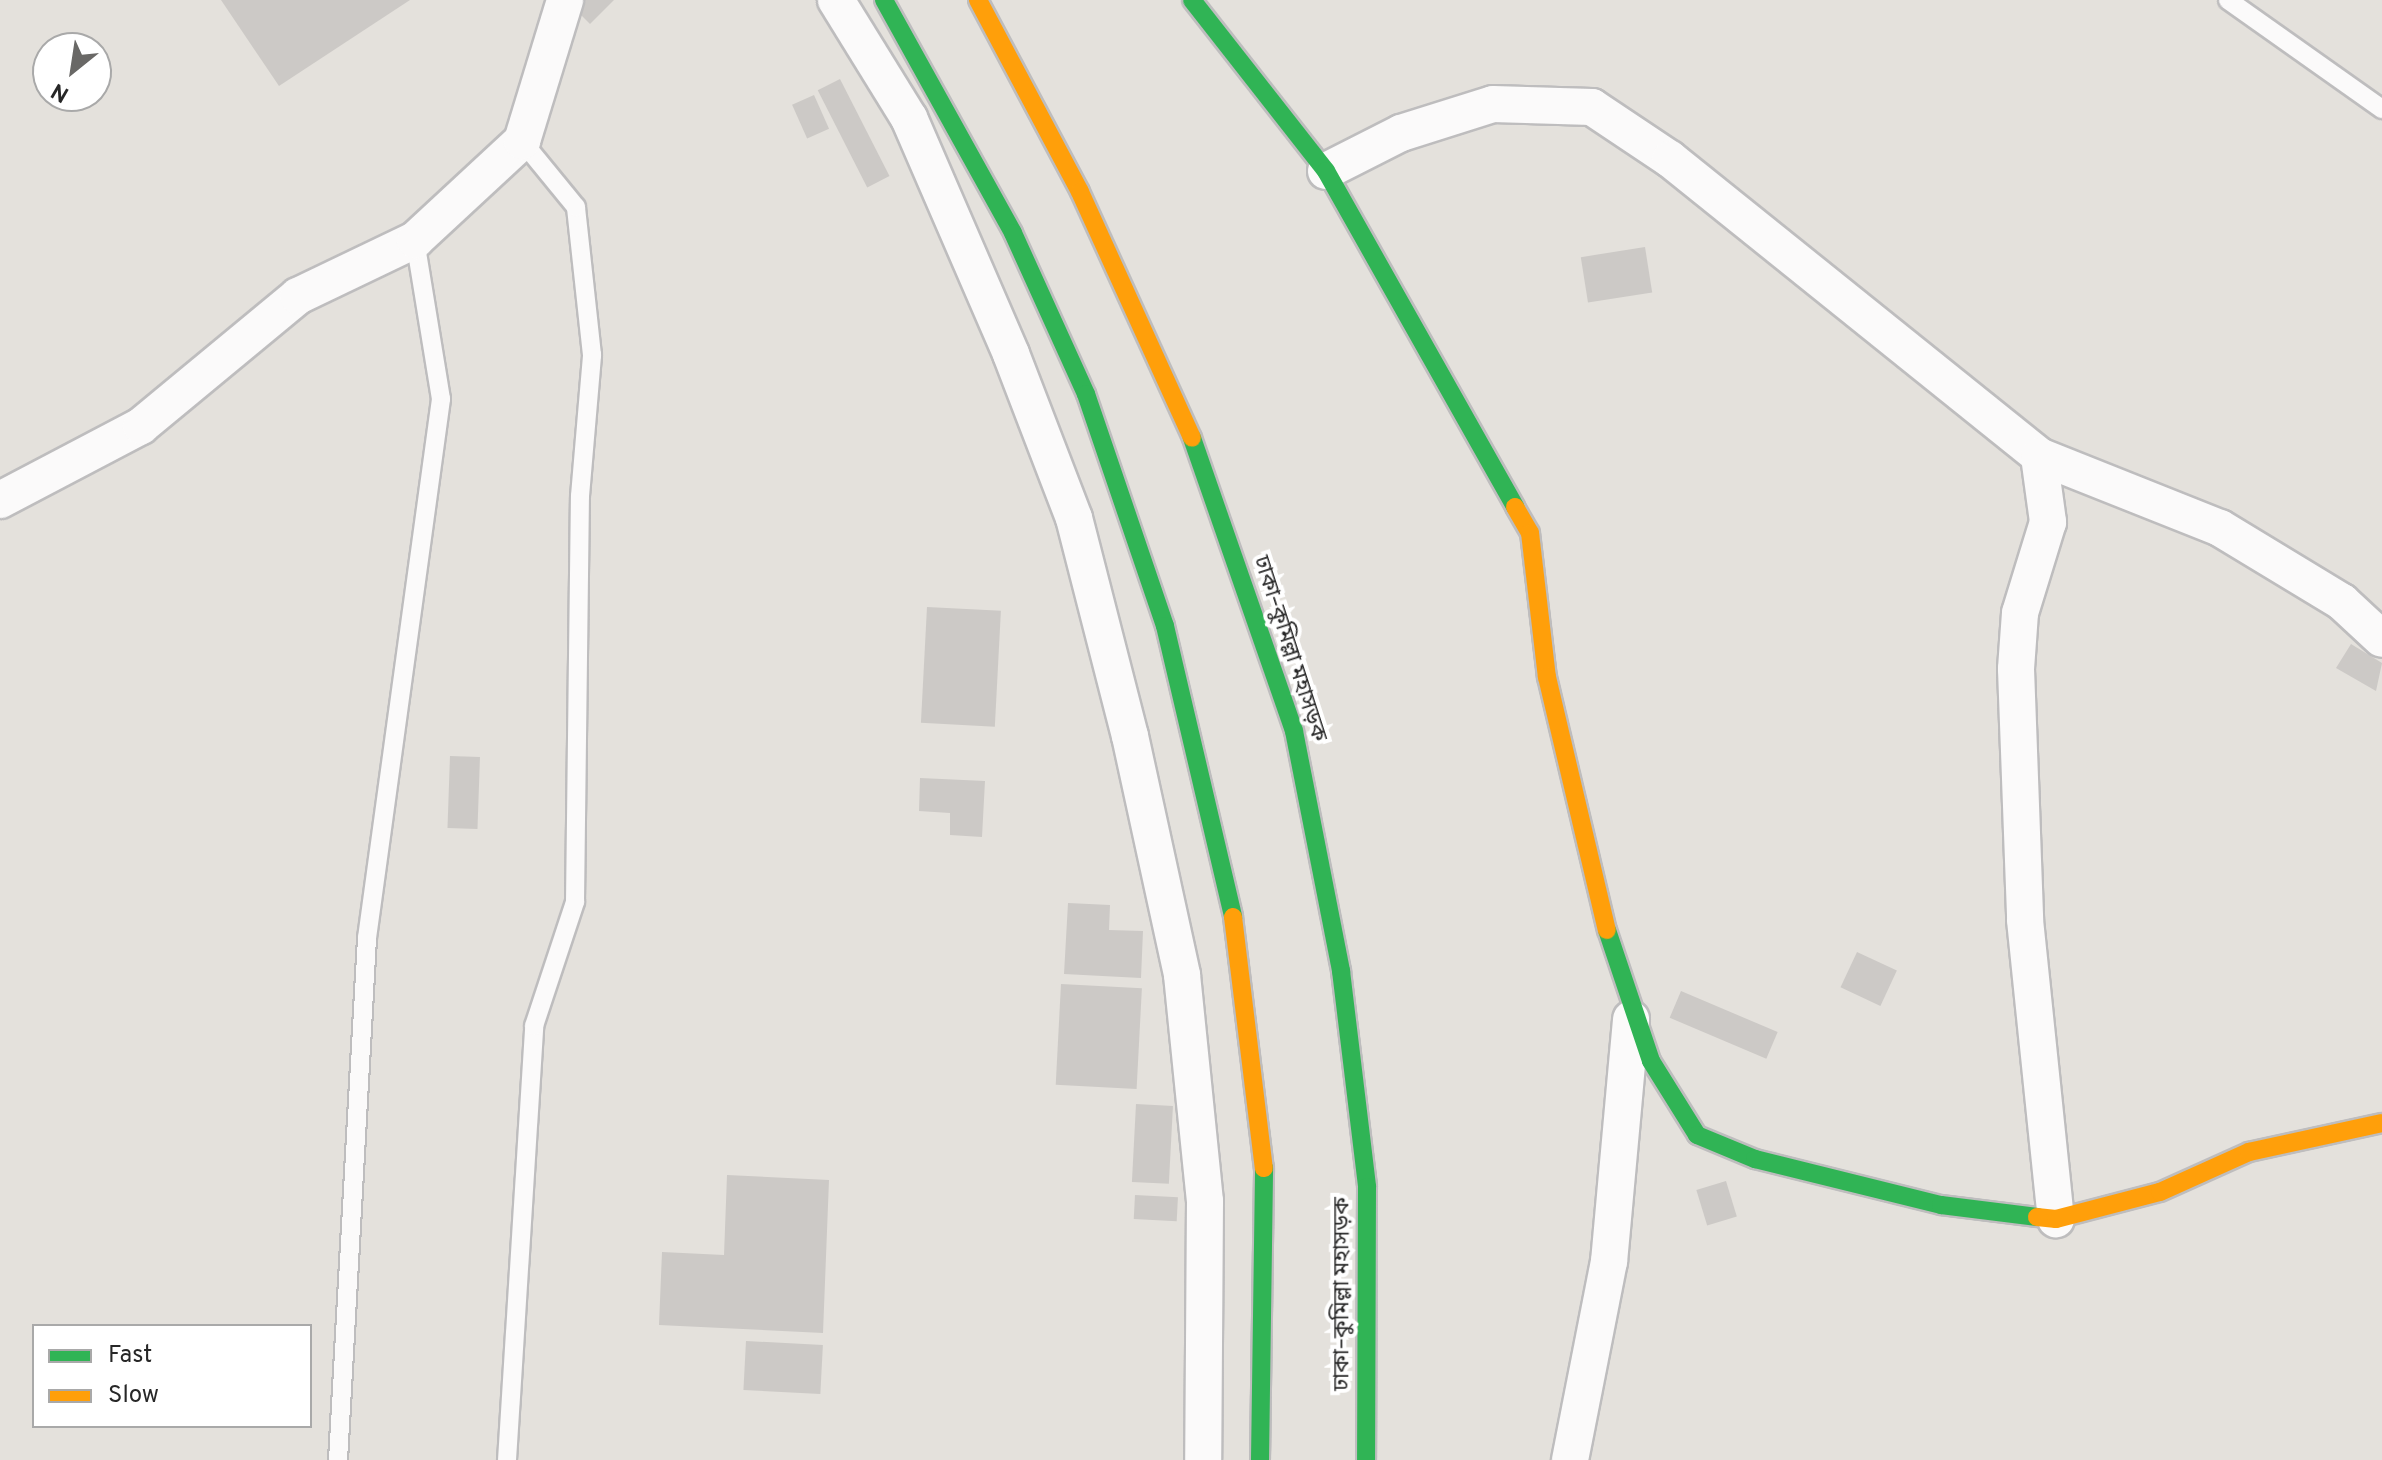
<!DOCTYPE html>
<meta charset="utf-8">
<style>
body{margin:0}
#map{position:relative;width:2382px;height:1460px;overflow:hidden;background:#e4e1dc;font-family:Overpass,"Noto Sans Bengali",sans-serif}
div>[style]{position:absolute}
.building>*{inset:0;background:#ccc9c6;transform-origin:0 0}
.roads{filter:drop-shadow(2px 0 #bebdbe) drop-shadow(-2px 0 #bebdbe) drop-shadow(0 2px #bebdbe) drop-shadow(0 -2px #bebdbe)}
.lane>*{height:18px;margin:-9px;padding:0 9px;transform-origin:9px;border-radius:9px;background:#fbfafa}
.street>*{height:36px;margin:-18px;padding:0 18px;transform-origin:18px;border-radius:18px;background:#fbfafa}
.fast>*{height:18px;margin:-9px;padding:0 9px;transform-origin:9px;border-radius:9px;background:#30b455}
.slow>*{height:18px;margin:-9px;padding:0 9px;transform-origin:9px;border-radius:9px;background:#ff9f0a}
span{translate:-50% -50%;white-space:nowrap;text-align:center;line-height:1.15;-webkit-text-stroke:8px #fff;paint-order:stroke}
.street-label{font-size:22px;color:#272727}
.legend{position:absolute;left:32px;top:1324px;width:280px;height:104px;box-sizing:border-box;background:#fff;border:2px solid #a9a9a9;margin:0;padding:10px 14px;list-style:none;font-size:24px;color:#272727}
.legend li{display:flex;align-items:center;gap:16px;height:40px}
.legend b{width:40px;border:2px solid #a9a9a9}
.north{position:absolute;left:32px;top:32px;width:80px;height:80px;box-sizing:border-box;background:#fff;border:2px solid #a9a9a9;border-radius:50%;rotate:210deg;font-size:22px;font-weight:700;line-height:32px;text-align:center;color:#272727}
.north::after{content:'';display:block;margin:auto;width:28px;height:36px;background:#696866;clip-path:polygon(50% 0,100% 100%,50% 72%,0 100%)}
</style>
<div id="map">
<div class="building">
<i style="clip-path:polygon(221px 0,410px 0,279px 86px)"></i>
<i style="clip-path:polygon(576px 0,614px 0,590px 24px,571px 5px)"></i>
<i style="left:840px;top:79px;width:109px;height:25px;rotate:63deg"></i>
<i style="left:814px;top:95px;width:37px;height:24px;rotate:66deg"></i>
<i style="left:1645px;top:247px;width:46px;height:65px;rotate:81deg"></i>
<i style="left:927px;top:607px;width:74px;height:116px;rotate:3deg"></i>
<i style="clip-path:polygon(2351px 644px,2382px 663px,2376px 691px,2336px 668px)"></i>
<i style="left:450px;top:756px;width:30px;height:72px;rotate:2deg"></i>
<i style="clip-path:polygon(920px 778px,985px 781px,982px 837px,950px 835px,950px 813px,919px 811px)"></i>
<i style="clip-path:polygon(1068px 903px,1110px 905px,1109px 930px,1143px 931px,1141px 978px,1064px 974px)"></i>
<i style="left:1857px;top:952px;width:44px;height:39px;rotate:25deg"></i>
<i style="left:1061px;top:984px;width:81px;height:101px;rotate:3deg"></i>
<i style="left:1681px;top:991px;width:105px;height:29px;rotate:23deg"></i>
<i style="left:1136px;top:1104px;width:37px;height:78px;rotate:3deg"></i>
<i style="clip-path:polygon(727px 1175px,829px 1180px,823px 1333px,659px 1325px,662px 1252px,724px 1255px)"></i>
<i style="left:1726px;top:1181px;width:37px;height:31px;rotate:73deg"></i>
<i style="left:1135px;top:1195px;width:43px;height:24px;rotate:3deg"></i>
<i style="left:746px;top:1341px;width:77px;height:49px;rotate:3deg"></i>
</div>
<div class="roads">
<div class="lane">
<i style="left:2228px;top:0;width:189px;rotate:35.3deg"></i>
<i style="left:338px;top:1460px;width:523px;rotate:-86.82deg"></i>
<i style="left:367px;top:938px;width:544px;rotate:-82.18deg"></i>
<i style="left:441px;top:399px;width:161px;rotate:-99.3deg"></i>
<i style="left:507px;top:1460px;width:435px;rotate:-86.4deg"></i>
<i style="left:534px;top:1026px;width:131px;rotate:-71.7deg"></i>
<i style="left:575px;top:902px;width:406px;rotate:-89.3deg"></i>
<i style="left:580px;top:496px;width:142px;rotate:-85.1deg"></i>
<i style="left:592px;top:355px;width:149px;rotate:-96.2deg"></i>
<i style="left:576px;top:207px;width:85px;rotate:-129.3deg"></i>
</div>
<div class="street">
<i style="left:836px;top:0;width:139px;rotate:58.3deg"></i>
<i style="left:909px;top:118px;width:257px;rotate:66.6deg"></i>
<i style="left:1011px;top:354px;width:176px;rotate:69deg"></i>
<i style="left:1074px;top:518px;width:225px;rotate:75.6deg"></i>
<i style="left:1130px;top:736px;width:245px;rotate:77.7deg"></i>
<i style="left:1182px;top:975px;width:227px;rotate:84.2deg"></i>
<i style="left:1205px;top:1201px;width:259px;rotate:90.4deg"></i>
<i style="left:1326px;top:171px;width:84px;rotate:-26.9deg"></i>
<i style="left:1401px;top:133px;width:96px;rotate:-17.5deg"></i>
<i style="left:1493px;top:104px;width:99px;rotate:1.7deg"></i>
<i style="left:1592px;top:107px;width:94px;rotate:33.7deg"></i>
<i style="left:1670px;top:159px;width:474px;rotate:38.8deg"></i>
<i style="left:2039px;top:456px;width:195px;rotate:21.7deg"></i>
<i style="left:2220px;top:528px;width:143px;rotate:31.2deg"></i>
<i style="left:2342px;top:602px;width:54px;rotate:42.8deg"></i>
<i style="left:2039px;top:456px;width:67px;rotate:82.2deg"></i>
<i style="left:2048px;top:522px;width:95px;rotate:107.1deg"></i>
<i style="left:2020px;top:613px;width:56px;rotate:94.1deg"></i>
<i style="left:2016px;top:669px;width:251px;rotate:87.9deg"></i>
<i style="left:2025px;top:920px;width:301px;rotate:84.1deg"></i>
<i style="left:0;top:500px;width:159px;rotate:-27.7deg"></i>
<i style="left:141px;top:426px;width:204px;rotate:-39.6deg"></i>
<i style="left:298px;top:296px;width:130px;rotate:-25.6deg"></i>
<i style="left:415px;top:240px;width:146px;rotate:-42.8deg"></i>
<i style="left:522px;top:141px;width:147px;rotate:-73deg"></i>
<i style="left:1570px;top:1460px;width:202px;rotate:-78.9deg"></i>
<i style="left:1609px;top:1262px;width:244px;rotate:-84.8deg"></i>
</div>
<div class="fast">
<i style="left:884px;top:0;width:266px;rotate:61deg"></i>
<i style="left:1013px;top:233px;width:177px;rotate:65.6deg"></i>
<i style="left:1086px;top:394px;width:245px;rotate:71.2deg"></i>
<i style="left:1165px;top:626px;width:299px;rotate:76.8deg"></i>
<i style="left:1192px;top:0;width:217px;rotate:51.9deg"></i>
<i style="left:1326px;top:171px;width:386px;rotate:60.6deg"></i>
<i style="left:1192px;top:438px;width:310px;rotate:70.8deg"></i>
<i style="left:1294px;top:731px;width:245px;rotate:78.9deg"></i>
<i style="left:1341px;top:971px;width:218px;rotate:83.1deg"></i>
<i style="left:1367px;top:1187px;width:273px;rotate:90.2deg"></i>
<i style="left:1607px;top:930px;width:138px;rotate:71.4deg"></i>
<i style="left:1651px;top:1061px;width:87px;rotate:58.1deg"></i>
<i style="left:1697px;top:1135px;width:63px;rotate:22.5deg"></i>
<i style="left:1755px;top:1159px;width:192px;rotate:13.9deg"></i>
<i style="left:1941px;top:1205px;width:97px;rotate:7.1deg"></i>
<i style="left:1260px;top:1460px;width:292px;rotate:-89.2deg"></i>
</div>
<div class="slow">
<i style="left:978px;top:0;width:217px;rotate:62deg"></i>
<i style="left:1080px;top:192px;width:270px;rotate:65.5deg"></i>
<i style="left:1515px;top:507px;width:30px;rotate:60deg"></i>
<i style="left:1530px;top:533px;width:145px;rotate:83.3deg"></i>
<i style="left:1547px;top:677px;width:260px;rotate:76.7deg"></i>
<i style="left:1233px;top:917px;width:253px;rotate:83deg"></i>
<i style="left:2037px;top:1217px;width:19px;rotate:6deg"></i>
<i style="left:2056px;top:1219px;width:107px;rotate:-14.6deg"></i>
<i style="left:2160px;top:1192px;width:98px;rotate:-24.2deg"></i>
<i style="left:2249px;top:1152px;width:136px;rotate:-12.3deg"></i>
</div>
</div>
<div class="street-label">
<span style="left:1289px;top:649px;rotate:72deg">ঢাকা–কুমিল্লা মহাসড়ক</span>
<span style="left:1343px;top:1294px;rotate:-90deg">ঢাকা–কুমিল্লা মহাসড়ক</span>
</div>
<ul class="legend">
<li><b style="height:10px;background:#30b455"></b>Fast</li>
<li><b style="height:10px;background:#ff9f0a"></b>Slow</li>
</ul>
<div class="north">N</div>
</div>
